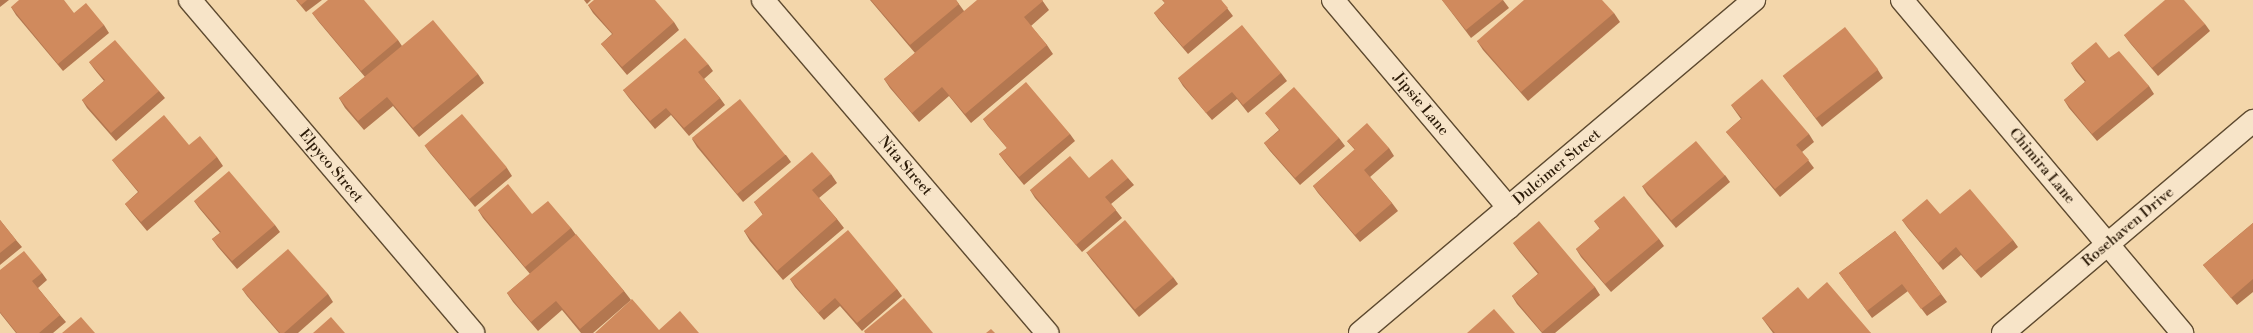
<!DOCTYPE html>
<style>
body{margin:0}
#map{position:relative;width:2253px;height:333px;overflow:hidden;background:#f3d6aa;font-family:"Libre Bodoni",serif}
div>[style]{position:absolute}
.roads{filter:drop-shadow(1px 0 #5e4a30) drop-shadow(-1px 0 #5e4a30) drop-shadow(0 1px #5e4a30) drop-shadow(0 -1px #5e4a30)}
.street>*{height:22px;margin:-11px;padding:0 11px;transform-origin:11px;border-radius:11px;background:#f7e4c8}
.wall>*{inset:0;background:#b37750}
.building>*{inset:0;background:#d08a5d;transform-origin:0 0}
span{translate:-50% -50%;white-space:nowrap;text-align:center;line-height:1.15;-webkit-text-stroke:3px #f7e4c8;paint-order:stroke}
.street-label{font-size:15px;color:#2c1b08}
</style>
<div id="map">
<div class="roads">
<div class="street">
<i style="left:190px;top:0;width:437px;rotate:49.6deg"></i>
<i style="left:763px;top:0;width:438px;rotate:49.5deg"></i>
<i style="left:1333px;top:0;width:272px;rotate:49.8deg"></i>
<i style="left:1902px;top:0;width:435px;rotate:49.9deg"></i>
<i style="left:1360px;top:333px;width:516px;rotate:-40.2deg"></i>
<i style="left:2003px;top:333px;width:328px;rotate:-40.3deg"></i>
</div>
</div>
<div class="wall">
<i style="clip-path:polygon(0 0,9px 0,0 7px)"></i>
<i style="clip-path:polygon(296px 0,322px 0,306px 12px)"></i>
<i style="clip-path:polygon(584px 0,591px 0,587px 4px)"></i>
<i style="clip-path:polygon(870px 0,956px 0,964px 11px,1042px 0,1049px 10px,1031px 26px,1047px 45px,1053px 54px,971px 123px,949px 96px,919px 122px,890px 88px,884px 79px,915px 53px)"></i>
<i style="clip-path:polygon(1162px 0,1221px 0,1233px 16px,1188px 54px,1159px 20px,1154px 13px,1165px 3px)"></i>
<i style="clip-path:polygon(1442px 0,1503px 0,1509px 8px,1471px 38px)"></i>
<i style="clip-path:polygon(588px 5px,674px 22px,679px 30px,627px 75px,607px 51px,601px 44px,612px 34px,593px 13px)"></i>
<i style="clip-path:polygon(11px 7px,74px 13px,104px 25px,109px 33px,63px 71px,16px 15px)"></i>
<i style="clip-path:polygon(312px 13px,398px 40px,402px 46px,478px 74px,484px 83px,419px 137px,393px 106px,364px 130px,345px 108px,339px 98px,365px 77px,318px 21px)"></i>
<i style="clip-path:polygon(1614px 13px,1620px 22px,1528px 101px,1483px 50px,1477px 41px)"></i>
<i style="clip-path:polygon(2205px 24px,2210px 31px,2158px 76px,2130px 43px,2124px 35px)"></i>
<i style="clip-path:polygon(2109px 58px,2149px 86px,2154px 94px,2097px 141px,2069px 108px,2064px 100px,2085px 82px,2076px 71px,2071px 63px)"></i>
<i style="clip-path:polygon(89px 62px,159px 91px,165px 98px,116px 141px,87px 108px,82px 100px,104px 81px,95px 70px)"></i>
<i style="clip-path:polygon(708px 64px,713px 71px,704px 79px,720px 98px,725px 105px,689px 136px,671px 115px,655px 129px,629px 98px,623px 90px)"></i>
<i style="clip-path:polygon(1878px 70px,1883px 78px,1822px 127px,1783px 76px)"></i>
<i style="clip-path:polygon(1281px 73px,1287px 81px,1248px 113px,1237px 99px,1212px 120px,1183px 86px,1178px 78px)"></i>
<i style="clip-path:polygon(1731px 105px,1809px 134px,1814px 142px,1802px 152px,1814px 168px,1780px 197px,1732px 139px,1726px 132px,1741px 119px)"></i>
<i style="clip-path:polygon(1265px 113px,1339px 138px,1345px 146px,1300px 185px,1270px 151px,1264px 143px,1279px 130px,1271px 120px)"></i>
<i style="clip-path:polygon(983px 119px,1070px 134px,1075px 141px,1024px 185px,1005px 162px,999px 154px,1007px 148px,988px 126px)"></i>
<i style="clip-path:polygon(692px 139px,786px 155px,791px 162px,743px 202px,697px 147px)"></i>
<i style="clip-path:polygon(1347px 141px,1389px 148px,1394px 156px,1370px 177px,1392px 203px,1398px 211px,1360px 242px,1318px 193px,1313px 186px,1355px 150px)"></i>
<i style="clip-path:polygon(189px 145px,217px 157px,223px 166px,147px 231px,132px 213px,125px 204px,138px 192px,119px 169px,112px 160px)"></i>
<i style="clip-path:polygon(425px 146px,507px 168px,512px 176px,475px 207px,430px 153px)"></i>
<i style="clip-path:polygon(831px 174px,837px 183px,819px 198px,837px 219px,844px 228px,783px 280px,750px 241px,744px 231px,763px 215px,754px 202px)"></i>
<i style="clip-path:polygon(1725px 175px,1730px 182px,1676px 228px,1647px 194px,1642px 186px)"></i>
<i style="clip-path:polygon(1089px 178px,1128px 178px,1134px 185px,1111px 204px,1122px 218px,1082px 252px,1035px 198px,1030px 190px)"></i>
<i style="clip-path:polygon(194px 201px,275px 225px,280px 232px,237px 269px,218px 247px,212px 239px,220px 233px,199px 208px)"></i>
<i style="clip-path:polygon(478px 210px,532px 214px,571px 228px,576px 235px,624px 291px,631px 300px,593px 333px,581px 333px,562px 310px,538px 331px,513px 302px,507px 293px,530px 274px,483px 218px)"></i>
<i style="clip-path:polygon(1940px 214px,2013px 240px,2018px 247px,1981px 278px,1961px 255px,1943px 270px,1907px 227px,1902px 220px)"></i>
<i style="clip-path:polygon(0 220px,16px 240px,22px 247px,0 265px)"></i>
<i style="clip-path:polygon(1594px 221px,1659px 239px,1664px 246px,1611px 292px,1581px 257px,1576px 249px,1600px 229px)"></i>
<i style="clip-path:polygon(2253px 223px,2253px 292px,2237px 305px,2209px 272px,2203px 265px)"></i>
<i style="clip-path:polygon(1895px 231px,1947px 302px,1927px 316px,1908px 291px,1872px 318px,1839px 273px)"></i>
<i style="clip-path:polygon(1513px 243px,1595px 287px,1600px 295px,1555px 333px,1542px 333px,1517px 304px,1512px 296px,1538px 274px,1519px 251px)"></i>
<i style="clip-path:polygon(1086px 252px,1173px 277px,1178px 284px,1139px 317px,1092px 260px)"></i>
<i style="clip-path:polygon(0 270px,42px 273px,47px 280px,38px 288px,60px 315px,66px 322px,53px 333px,16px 333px,0 313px)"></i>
<i style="clip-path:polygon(790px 279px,897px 289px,902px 296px,862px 331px,840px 306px,824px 320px,795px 287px)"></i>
<i style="clip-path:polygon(242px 289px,328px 294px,333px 302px,298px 333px,279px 333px,247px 296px)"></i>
<i style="clip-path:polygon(1808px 299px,1871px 333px,1773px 333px,1762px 318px)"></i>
</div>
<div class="building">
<i style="clip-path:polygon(19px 0,64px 0,74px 13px,86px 3px,104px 25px,58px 64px,11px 7px)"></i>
<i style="clip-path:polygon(297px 0,307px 0,301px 5px)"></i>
<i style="clip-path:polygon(328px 0,364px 0,398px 40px,361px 71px,312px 13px)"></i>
<i style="clip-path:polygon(594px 0,655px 0,674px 22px,622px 67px,601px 44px,613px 34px,588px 5px)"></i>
<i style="clip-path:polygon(871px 0,956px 0,959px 4px,910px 45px)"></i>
<i style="clip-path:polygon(977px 0,1042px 0,1043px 1px,1024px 17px,1047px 45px,965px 114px,942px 87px,912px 113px,884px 79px)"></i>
<i style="clip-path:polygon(1163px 0,1221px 0,1228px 8px,1183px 47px,1154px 13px,1165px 3px)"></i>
<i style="clip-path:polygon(1442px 0,1503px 0,1466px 30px)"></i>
<i style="clip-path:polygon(1524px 0,1602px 0,1614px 13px,1521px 92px,1477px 41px)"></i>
<i style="clip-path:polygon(2165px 0,2184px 0,2205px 24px,2152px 68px,2124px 35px)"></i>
<i style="clip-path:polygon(433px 20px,478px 74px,413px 128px,387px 97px,358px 121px,339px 98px)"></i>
<i style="clip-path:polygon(1242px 25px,1281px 73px,1243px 105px,1232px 92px,1206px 113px,1178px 78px)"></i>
<i style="left:1845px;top:27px;width:54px;height:79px;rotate:52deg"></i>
<i style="clip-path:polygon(685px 38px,708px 64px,698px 72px,720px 98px,684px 128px,666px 108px,650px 121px,623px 90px)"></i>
<i style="clip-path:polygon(115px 40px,159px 91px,111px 133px,82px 100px,105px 80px,89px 62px)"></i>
<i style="clip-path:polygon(2096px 42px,2109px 58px,2119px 51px,2149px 86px,2092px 134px,2064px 100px,2086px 81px,2071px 63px)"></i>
<i style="clip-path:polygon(1762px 79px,1809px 134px,1796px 145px,1809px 160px,1775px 189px,1726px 132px,1742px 118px,1731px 105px)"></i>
<i style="clip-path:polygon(1026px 82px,1070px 134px,1019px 177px,999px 154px,1007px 148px,983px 119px)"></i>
<i style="clip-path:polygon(1294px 87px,1339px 138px,1295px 178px,1264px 143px,1280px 130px,1265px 113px)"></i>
<i style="left:740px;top:99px;width:72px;height:62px;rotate:51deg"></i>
<i style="left:462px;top:114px;width:70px;height:49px;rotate:50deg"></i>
<i style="clip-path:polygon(164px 115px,189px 145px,200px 136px,217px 157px,141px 222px,125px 204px,139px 192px,112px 160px)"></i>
<i style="clip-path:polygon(1367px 123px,1389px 148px,1364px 170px,1392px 203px,1355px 235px,1313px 186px,1355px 149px,1347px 141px)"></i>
<i style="left:1696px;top:141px;width:45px;height:70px;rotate:50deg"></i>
<i style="clip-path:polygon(812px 152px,831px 174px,812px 190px,837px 219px,777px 271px,744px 231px,763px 214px,754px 202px)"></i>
<i style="clip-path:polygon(1070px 156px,1089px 178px,1112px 159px,1128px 178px,1105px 197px,1116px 210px,1076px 245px,1030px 190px)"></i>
<i style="clip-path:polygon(229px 171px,275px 225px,232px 261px,212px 239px,221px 232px,194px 201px)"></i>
<i style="clip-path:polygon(508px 184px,532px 214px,548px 201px,571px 228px,525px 267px,478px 210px)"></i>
<i style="clip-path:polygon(1970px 189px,2013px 240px,1975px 271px,1956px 247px,1938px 263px,1902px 220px,1927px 199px,1940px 214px)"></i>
<i style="clip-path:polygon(1624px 196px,1659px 239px,1605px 284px,1576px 249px,1600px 228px,1594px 221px)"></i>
<i style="clip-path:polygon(0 220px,16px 240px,0 253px)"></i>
<i style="left:1125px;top:220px;width:75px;height:50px;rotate:50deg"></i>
<i style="clip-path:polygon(1539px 221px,1595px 287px,1542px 332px,1512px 296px,1539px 273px,1513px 243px)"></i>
<i style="clip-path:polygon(2253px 223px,2253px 279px,2231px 298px,2203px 265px)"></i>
<i style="clip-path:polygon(848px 230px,897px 289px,857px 323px,835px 298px,818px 313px,790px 279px)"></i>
<i style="clip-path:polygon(1895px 231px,1941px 294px,1921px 309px,1902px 284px,1867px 311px,1839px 273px)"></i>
<i style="clip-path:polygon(576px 234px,624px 291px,580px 329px,556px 301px,531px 322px,507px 293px)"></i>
<i style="clip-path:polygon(288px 249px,328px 294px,284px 333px,280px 333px,242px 289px)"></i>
<i style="clip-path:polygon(24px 251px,42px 273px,32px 281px,60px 315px,39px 333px,17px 333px,0 312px,0 270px)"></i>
<i style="clip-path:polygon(1827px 282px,1871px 333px,1775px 333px,1762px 318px,1798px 287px,1808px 299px)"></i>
<i style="clip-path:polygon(904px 298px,933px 333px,865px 333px,864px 331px)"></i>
<i style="clip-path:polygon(632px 299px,659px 330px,680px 311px,699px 333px,595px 333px)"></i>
<i style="clip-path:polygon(1494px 309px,1515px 333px,1467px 333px)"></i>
<i style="clip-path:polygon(81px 317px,95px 333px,62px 333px)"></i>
<i style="clip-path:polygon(331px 317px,345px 333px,313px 333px)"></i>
<i style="clip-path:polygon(991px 329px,995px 333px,986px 333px)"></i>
</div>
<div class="street-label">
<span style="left:1421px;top:104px;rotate:50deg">Jipsie Lane</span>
<span style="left:331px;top:166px;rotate:50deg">Elpyco Street</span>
<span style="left:905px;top:166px;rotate:49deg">Nita Street</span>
<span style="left:2042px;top:166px;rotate:50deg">Chimira Lane</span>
<span style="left:1557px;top:167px;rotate:-40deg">Dulcimer Street</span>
<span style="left:2128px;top:227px;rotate:-40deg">Rosehaven Drive</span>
</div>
</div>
